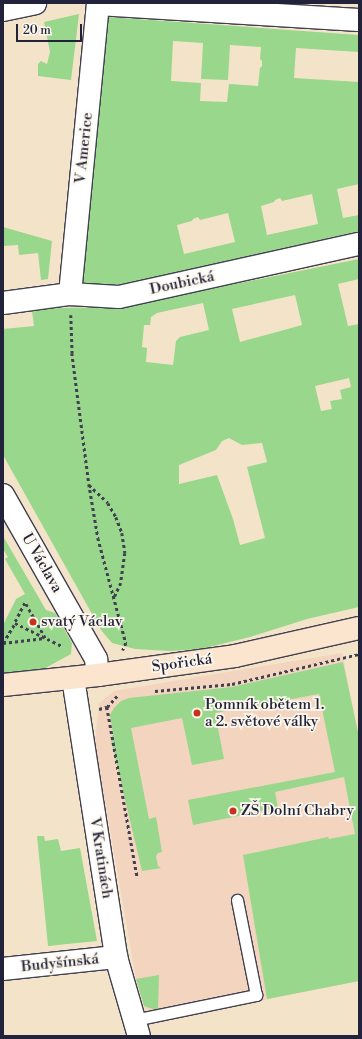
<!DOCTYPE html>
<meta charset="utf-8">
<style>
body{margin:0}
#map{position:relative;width:362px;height:1039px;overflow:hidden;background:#f3e4c9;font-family:"Libre Bodoni",serif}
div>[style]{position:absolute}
.built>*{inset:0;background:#f3d4bf}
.green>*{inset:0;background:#99d78c}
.path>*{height:2.5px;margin-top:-1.25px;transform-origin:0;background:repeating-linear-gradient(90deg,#413f50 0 3px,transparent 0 6px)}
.roads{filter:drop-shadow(1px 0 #413f50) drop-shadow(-1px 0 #413f50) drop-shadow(0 1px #413f50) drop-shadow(0 -1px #413f50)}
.lane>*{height:11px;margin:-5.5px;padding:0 5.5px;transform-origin:5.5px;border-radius:5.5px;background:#fff}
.street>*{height:22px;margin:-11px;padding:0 11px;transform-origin:11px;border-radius:11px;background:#fff}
.secondary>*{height:22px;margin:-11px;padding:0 11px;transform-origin:11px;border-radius:11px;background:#fce5cf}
.dots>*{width:11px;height:11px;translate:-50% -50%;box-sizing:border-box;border:2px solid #fbf7ec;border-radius:50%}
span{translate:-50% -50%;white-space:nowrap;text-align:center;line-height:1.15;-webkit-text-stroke:3.5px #fbf7ec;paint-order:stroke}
.street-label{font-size:15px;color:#22223b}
.poi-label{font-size:15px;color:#22223b}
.left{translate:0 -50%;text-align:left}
.frame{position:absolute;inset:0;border:4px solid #22223b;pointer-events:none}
.scale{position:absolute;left:16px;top:24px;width:66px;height:18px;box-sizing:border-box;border:2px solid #22223b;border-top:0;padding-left:5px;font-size:12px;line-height:14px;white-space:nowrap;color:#22223b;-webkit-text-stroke:3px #fbf7ec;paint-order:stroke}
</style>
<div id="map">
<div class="built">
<i style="clip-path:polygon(342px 653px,359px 737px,359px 981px,151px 1023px,142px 1001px,136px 979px,95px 743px,99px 703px,114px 691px)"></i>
</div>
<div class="green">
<i style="clip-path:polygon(79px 14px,71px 80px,38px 76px,38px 64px,41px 61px,47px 64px,50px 52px,44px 22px)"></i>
<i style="clip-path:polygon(evenodd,109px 17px,359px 35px,359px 52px,296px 48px,294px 78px,359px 82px,359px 184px,337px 189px,343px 218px,359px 215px,359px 231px,130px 284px,88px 284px,82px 283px,77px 276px,109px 17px,173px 41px,203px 43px,201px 79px,228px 80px,230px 45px,261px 47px,260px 59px,262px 61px,262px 66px,260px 68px,258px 86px,229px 84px,227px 102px,200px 101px,201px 83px,171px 81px,173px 41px,109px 17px,312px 194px,318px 224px,267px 235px,261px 206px,274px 202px,275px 200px,280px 198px,282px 201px,312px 194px,109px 17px,228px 213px,235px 242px,184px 254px,177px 225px,192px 221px,193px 219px,198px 217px,200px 220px,228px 213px)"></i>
<i style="clip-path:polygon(3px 227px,52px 241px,48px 279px,41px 280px,38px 253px,19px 255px,18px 245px,3px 246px)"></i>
<i style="clip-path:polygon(evenodd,359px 259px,359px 279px,338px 284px,348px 326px,359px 324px,359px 607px,307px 619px,250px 637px,201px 649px,170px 651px,135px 649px,112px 643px,101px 630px,3px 455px,3px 329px,34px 326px,32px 311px,59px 308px,121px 307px,359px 259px,295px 295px,302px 325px,240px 342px,232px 309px,295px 295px,359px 259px,203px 303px,209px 330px,180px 337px,176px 341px,173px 365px,146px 362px,147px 348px,142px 347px,144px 325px,150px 325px,151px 317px,157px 313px,203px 303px,359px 259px,349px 378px,351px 387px,340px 390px,342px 399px,330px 401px,332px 409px,321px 411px,315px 386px,349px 378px,359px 259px,229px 438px,242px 445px,262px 443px,267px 462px,247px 467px,265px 538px,240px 545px,233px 519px,217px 475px,179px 484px,179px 465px,216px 450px,222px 441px,229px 438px)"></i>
<i style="clip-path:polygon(3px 536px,46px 610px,55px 613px,72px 643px,71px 654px,40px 671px,3px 674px,3px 625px,16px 599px,25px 594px,5px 559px,8px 557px,3px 549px)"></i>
<i style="clip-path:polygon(343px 662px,359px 737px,359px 981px,267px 999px,243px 855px,328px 837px,329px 839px,355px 834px,344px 777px,275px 792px,278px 808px,193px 825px,188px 800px,335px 772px,319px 694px,215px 713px,224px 759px,192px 765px,182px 718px,131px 728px,149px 819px,156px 817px,162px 852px,158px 853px,156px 856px,158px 866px,161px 868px,142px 871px,111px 740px,113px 734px,110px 715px,114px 708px,121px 701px,129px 698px,232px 687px)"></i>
<i style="clip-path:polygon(37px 836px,44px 836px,45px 841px,58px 839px,61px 851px,80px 848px,97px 941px,48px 946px)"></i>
<i style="clip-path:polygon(159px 975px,158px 1009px,153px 1009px,144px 1006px,136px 979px)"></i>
</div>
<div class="path">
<i style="left:71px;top:315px;width:38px;rotate:88deg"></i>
<i style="left:72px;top:353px;width:132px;rotate:82.6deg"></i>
<i style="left:89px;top:484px;width:55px;rotate:80.5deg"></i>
<i style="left:98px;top:538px;width:109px;rotate:75.1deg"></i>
<i style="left:126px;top:643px;width:8px;rotate:113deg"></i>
<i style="left:89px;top:485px;width:26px;rotate:43deg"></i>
<i style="left:108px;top:503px;width:16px;rotate:60deg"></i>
<i style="left:116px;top:517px;width:17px;rotate:69deg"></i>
<i style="left:122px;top:533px;width:20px;rotate:81deg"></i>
<i style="left:125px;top:553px;width:30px;rotate:98deg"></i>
<i style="left:121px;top:583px;width:17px;rotate:115deg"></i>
<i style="left:3px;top:643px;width:42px;rotate:-6.8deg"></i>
<i style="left:45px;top:638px;width:40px;rotate:-119.7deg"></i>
<i style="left:25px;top:603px;width:22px;rotate:117deg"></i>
<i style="left:3px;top:643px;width:23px;rotate:-59deg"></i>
<i style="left:15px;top:623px;width:52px;rotate:26.1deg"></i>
<i style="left:155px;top:691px;width:77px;rotate:-5.2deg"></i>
<i style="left:232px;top:684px;width:130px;rotate:-13.3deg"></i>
<i style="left:107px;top:707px;width:172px;rotate:79.9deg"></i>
<i style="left:99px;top:709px;width:8px;rotate:-14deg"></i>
<i style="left:107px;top:707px;width:15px;rotate:-48deg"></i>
</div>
<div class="roads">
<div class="lane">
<i style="left:134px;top:1020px;width:125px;rotate:-11.6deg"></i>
<i style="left:256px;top:995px;width:97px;rotate:-101.3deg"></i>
</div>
<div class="street">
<i style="left:98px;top:4px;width:261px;rotate:3.5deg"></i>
<i style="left:3px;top:10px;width:33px;rotate:-12deg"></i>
<i style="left:70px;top:294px;width:292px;rotate:-84.5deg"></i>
<i style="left:3px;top:303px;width:68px;rotate:-7.7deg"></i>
<i style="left:70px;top:294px;width:49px;rotate:3.5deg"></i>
<i style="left:119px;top:297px;width:246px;rotate:-12.5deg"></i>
<i style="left:3px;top:495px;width:189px;rotate:60.4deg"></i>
<i style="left:96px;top:659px;width:16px;rotate:83deg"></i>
<i style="left:73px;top:678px;width:282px;rotate:81.2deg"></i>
<i style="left:116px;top:957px;width:82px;rotate:73.8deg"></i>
<i style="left:3px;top:969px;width:114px;rotate:-6.1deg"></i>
</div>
<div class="secondary">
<i style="left:3px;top:685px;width:96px;rotate:-6deg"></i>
<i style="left:98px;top:675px;width:138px;rotate:-7.9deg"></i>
<i style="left:235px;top:656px;width:127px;rotate:-12.7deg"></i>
</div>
</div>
<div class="dots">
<i style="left:33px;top:622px;background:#c8321e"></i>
<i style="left:197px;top:713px;background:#c8321e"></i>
<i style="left:233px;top:811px;background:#c8321e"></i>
</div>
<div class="street-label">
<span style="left:84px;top:148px;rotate:-84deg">V Americe</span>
<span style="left:182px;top:283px;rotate:-12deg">Doubická</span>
<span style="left:42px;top:563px;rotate:60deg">U Václava</span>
<span style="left:182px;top:663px;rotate:-8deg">Spořická</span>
<span style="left:101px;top:858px;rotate:81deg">V Kratinách</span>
<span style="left:60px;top:963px;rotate:-6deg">Budyšínská</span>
</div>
<div class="poi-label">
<span class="left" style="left:41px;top:622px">svatý Václav</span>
<span class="left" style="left:205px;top:713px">Pomník obětem 1.<br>a 2. světové války</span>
<span class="left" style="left:241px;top:811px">ZŠ Dolní Chabry</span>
</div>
<div class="frame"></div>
<div class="scale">20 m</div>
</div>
